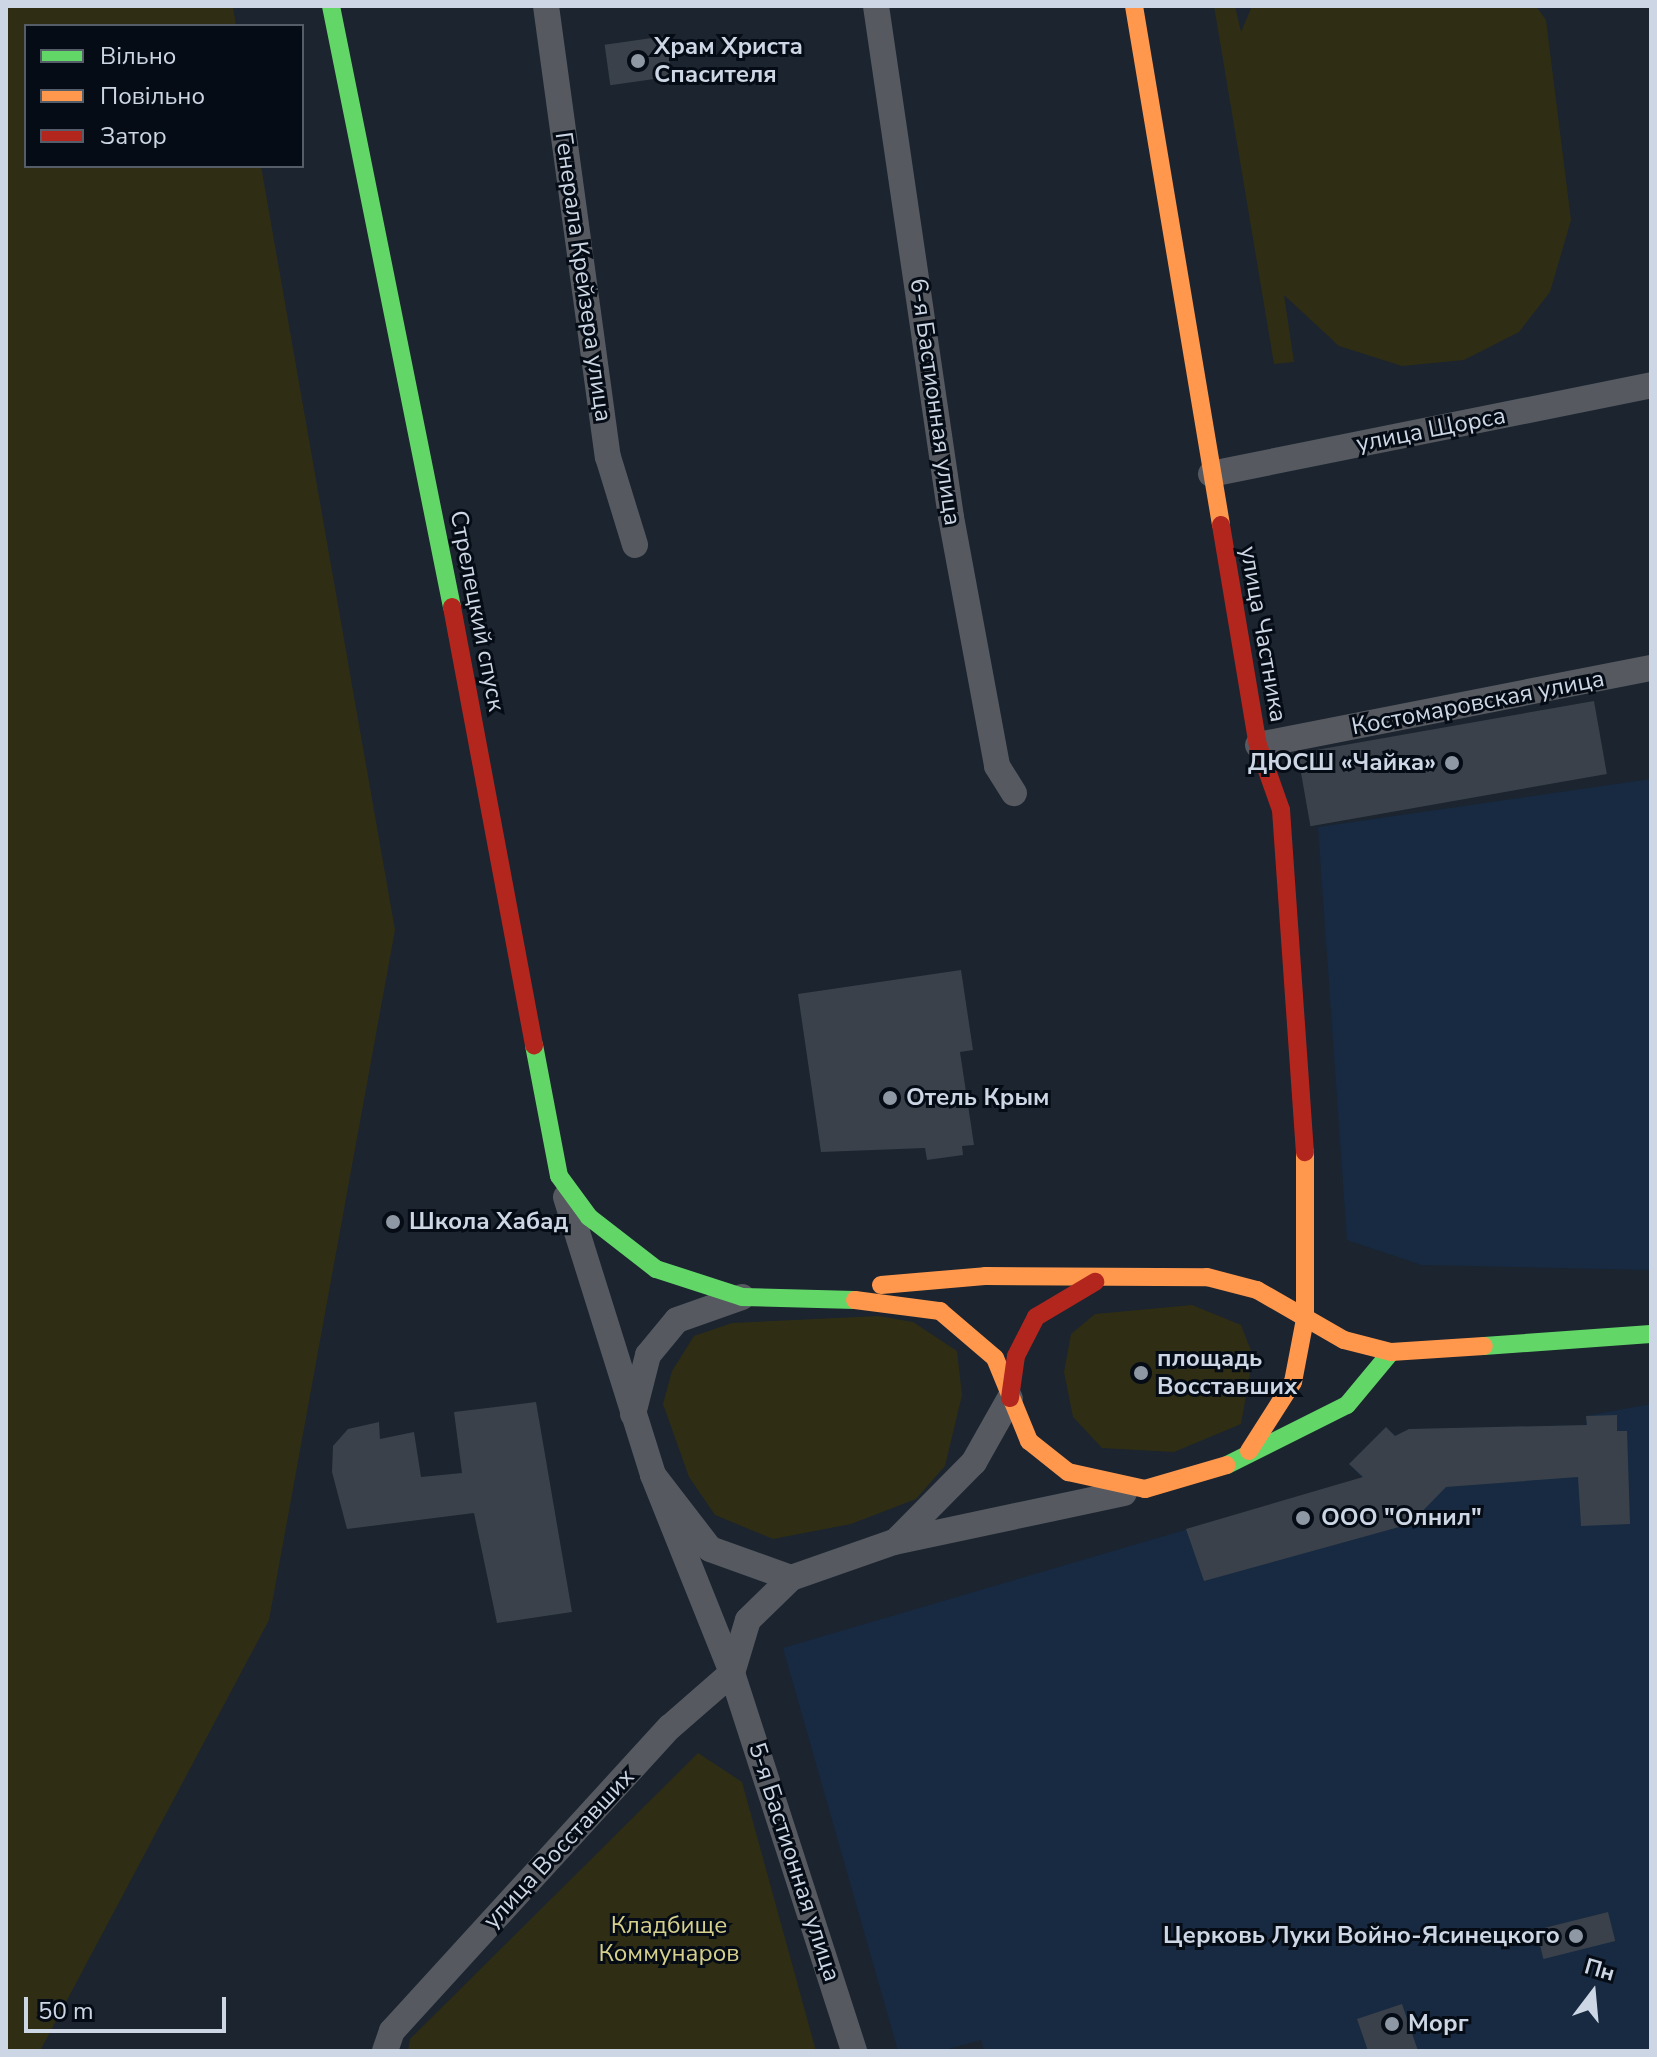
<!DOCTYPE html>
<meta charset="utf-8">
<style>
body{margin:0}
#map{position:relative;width:1657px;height:2057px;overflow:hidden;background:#1b242f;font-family:"Nunito Sans",sans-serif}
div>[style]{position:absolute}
.built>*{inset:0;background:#172a41}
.green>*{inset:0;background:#2f2e15}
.building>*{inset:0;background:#3a414a;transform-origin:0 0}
.street>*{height:26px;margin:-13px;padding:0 13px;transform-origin:13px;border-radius:13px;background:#565a60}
.fast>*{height:18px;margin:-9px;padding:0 9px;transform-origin:9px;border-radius:9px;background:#63d668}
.slow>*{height:18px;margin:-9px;padding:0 9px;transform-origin:9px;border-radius:9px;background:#ff974d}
.jam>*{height:18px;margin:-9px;padding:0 9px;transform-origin:9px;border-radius:9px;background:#b3261e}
.dots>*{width:22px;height:22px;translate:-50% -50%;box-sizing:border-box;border:4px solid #060c15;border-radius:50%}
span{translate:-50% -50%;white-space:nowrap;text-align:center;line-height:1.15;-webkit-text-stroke:6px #060c15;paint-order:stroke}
.poi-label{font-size:24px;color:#ccd6e4;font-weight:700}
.left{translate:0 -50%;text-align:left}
.right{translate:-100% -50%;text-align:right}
.street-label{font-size:24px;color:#ccd6e4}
.park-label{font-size:24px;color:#d6d08c}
.frame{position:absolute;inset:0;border:8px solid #ccd6e4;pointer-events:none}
.legend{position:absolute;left:24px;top:24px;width:280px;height:144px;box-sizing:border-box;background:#060c15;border:2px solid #555d68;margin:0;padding:10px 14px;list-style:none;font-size:24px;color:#ccd6e4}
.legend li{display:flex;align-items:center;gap:16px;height:40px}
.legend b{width:40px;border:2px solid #555d68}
.north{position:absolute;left:1553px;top:1953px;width:80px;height:80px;-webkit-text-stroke:6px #060c15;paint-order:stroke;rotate:16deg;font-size:22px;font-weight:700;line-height:32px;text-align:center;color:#ccd6e4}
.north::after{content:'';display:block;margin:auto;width:28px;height:36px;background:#ccd6e4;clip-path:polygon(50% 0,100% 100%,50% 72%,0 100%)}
.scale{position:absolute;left:24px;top:1997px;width:202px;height:36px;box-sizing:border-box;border:4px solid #ccd6e4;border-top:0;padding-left:10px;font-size:24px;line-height:28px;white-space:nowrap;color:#ccd6e4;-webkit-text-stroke:6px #060c15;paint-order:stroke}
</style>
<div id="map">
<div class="built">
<i style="clip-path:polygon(1651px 779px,1651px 1270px,1422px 1265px,1347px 1240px,1318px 827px)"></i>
<i style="clip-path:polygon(1651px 1404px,1651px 2051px,984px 2051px,981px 2040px,941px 2051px,898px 2051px,783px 1648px,1362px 1478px,1349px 1464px,1386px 1427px,1396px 1436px,1409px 1429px,1586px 1425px,1586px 1416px)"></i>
</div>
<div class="green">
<i style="clip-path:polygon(6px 6px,233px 6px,236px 26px,26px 26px,26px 166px,261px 166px,395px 930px,269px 1620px,40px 2051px,6px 2051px)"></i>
<i style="clip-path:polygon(1214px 6px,1235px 6px,1241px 32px,1252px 6px,1536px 6px,1546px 20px,1571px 220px,1550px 292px,1519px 332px,1464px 360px,1402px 366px,1339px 346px,1284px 295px,1294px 362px,1274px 364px)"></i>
<i style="clip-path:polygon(1192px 1305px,1241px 1325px,1253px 1356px,1241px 1424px,1174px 1452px,1102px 1448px,1073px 1417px,1064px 1372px,1071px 1334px,1095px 1314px)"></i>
<i style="clip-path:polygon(879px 1316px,913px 1322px,957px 1351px,962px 1395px,945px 1466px,916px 1499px,851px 1524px,773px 1539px,715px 1515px,689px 1477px,663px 1404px,672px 1371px,694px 1336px,732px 1323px)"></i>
<i style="clip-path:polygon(698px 1753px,742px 1782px,816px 2051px,408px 2051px,410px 2039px)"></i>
</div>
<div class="building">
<i style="left:666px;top:36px;width:41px;height:62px;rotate:82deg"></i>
<i style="left:1594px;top:701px;width:74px;height:301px;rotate:80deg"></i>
<i style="clip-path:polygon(961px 970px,973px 1050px,960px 1052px,974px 1145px,962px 1146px,963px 1155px,927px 1160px,925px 1148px,821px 1152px,798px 994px)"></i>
<i style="clip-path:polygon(536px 1402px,572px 1612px,497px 1623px,474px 1513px,347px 1529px,332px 1472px,333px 1446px,348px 1429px,379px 1422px,380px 1439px,414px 1432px,421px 1477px,462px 1473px,454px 1412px)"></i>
<i style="clip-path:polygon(1617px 1415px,1617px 1431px,1627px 1431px,1630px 1524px,1581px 1526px,1578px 1477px,1446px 1487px,1410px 1524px,1204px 1581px,1186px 1529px,1363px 1477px,1349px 1464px,1386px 1427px,1395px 1436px,1409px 1429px,1587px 1425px,1586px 1416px)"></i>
<i style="left:1608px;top:1912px;width:30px;height:74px;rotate:76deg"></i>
<i style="clip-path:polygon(1402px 2004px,1418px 2051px,1368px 2051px,1357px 2019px)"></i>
</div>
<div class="street">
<i style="left:546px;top:6px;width:455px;rotate:82.2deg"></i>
<i style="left:608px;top:457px;width:92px;rotate:72.9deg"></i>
<i style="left:876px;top:6px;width:516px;rotate:81.65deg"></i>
<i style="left:951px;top:517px;width:253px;rotate:79.5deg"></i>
<i style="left:997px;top:766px;width:32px;rotate:58deg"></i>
<i style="left:1211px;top:474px;width:449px;rotate:-11.4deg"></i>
<i style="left:1258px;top:745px;width:400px;rotate:-11.1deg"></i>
<i style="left:566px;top:1197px;width:291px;rotate:72.6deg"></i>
<i style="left:653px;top:1475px;width:93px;rotate:52.4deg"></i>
<i style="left:710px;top:1549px;width:86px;rotate:19.7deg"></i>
<i style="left:633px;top:1414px;width:61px;rotate:-75.7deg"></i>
<i style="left:648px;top:1355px;width:45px;rotate:-50.4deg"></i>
<i style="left:677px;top:1320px;width:69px;rotate:-19.5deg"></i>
<i style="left:653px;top:1475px;width:213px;rotate:68.2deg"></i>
<i style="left:732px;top:1673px;width:397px;rotate:72.1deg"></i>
<i style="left:899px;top:1538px;width:107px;rotate:-45.4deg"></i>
<i style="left:974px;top:1462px;width:73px;rotate:-60.6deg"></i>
<i style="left:732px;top:1673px;width:55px;rotate:-73.2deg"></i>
<i style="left:748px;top:1620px;width:60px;rotate:-44.3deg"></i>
<i style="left:791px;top:1578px;width:109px;rotate:-19.3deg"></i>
<i style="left:894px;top:1542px;width:235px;rotate:-12deg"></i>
<i style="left:385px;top:2051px;width:21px;rotate:-71deg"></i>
<i style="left:392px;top:2031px;width:412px;rotate:-47.6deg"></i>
<i style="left:670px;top:1727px;width:82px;rotate:-41.1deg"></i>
</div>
<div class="fast">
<i style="left:331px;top:6px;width:613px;rotate:78.62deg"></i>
<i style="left:534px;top:1045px;width:133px;rotate:79.2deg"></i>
<i style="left:559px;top:1176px;width:51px;rotate:53.8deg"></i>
<i style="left:589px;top:1217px;width:85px;rotate:37.8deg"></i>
<i style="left:656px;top:1269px;width:90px;rotate:18deg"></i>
<i style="left:742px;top:1297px;width:113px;rotate:1.5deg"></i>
<i style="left:1484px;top:1346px;width:167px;rotate:-4.1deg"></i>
<i style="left:1227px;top:1465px;width:134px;rotate:-26.6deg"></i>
<i style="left:1347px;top:1405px;width:69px;rotate:-50.3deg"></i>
</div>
<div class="slow">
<i style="left:1134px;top:6px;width:526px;rotate:80.48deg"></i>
<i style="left:881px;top:1285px;width:104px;rotate:-4.9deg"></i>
<i style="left:985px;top:1276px;width:222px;rotate:0.3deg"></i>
<i style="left:1207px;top:1277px;width:52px;rotate:14.6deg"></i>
<i style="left:1257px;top:1290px;width:100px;rotate:29.9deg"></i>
<i style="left:1344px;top:1340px;width:49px;rotate:14.3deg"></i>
<i style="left:1391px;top:1352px;width:93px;rotate:-3.7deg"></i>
<i style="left:855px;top:1300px;width:86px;rotate:7.4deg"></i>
<i style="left:940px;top:1311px;width:72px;rotate:40.5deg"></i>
<i style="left:995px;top:1358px;width:90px;rotate:67.7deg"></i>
<i style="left:1029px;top:1441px;width:50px;rotate:38.5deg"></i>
<i style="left:1068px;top:1472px;width:79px;rotate:12.4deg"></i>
<i style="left:1145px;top:1489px;width:85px;rotate:-16.3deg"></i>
<i style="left:1249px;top:1451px;width:82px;rotate:-57.5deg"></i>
<i style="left:1293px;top:1382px;width:64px;rotate:-79.2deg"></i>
<i style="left:1305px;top:1319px;width:167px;rotate:-90deg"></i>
</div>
<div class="jam">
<i style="left:1221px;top:525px;width:223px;rotate:80.5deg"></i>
<i style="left:1258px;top:745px;width:69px;rotate:70.5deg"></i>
<i style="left:1281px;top:810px;width:343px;rotate:86deg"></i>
<i style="left:452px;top:607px;width:446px;rotate:79.4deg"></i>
<i style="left:1010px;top:1398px;width:42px;rotate:-81.9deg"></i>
<i style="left:1016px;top:1356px;width:44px;rotate:-62.9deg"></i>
<i style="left:1036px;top:1317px;width:69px;rotate:-30.7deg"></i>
</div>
<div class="dots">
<i style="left:638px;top:61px;background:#8e98a5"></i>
<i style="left:1452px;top:763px;background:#8e98a5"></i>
<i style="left:890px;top:1098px;background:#8e98a5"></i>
<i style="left:393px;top:1222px;background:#8e98a5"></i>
<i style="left:1141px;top:1373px;background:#8e98a5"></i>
<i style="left:1303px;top:1518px;background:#8e98a5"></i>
<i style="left:1576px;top:1936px;background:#8e98a5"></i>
<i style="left:1392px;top:2024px;background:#8e98a5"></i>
</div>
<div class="poi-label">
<span class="left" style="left:654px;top:61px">Храм Христа<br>Спасителя</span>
<span class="right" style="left:1436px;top:763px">ДЮСШ «Чайка»</span>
<span class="left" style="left:906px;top:1098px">Отель Крым</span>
<span class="left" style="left:409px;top:1222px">Школа Хабад</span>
<span class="left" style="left:1157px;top:1373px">площадь<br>Восставших</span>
<span class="left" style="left:1321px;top:1518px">ООО "Олнил"</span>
<span class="right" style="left:1560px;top:1936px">Церковь Луки Войно-Ясинецкого</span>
<span class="left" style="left:1408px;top:2024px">Морг</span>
</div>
<div class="street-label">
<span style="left:583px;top:277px;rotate:82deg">Генерала Крейзера улица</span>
<span style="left:935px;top:402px;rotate:82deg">6-я Бастионная улица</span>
<span style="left:1431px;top:430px;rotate:-11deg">улица Щорса</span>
<span style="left:477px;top:611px;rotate:79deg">Стрелецкий спуск</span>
<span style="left:1263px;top:634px;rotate:80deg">улица Частника</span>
<span style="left:1478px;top:703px;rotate:-11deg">Костомаровская улица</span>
<span style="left:559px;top:1849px;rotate:-47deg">улица Восставших</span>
<span style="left:794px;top:1862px;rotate:72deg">5-я Бастионная улица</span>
</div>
<div class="park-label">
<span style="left:669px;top:1940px">Кладбище<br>Коммунаров</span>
</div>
<div class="frame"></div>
<ul class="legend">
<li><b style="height:10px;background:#63d668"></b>Вільно</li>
<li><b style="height:10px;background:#ff974d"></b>Повільно</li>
<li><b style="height:10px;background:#b3261e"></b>Затор</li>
</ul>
<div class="north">Пн</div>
<div class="scale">50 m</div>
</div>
